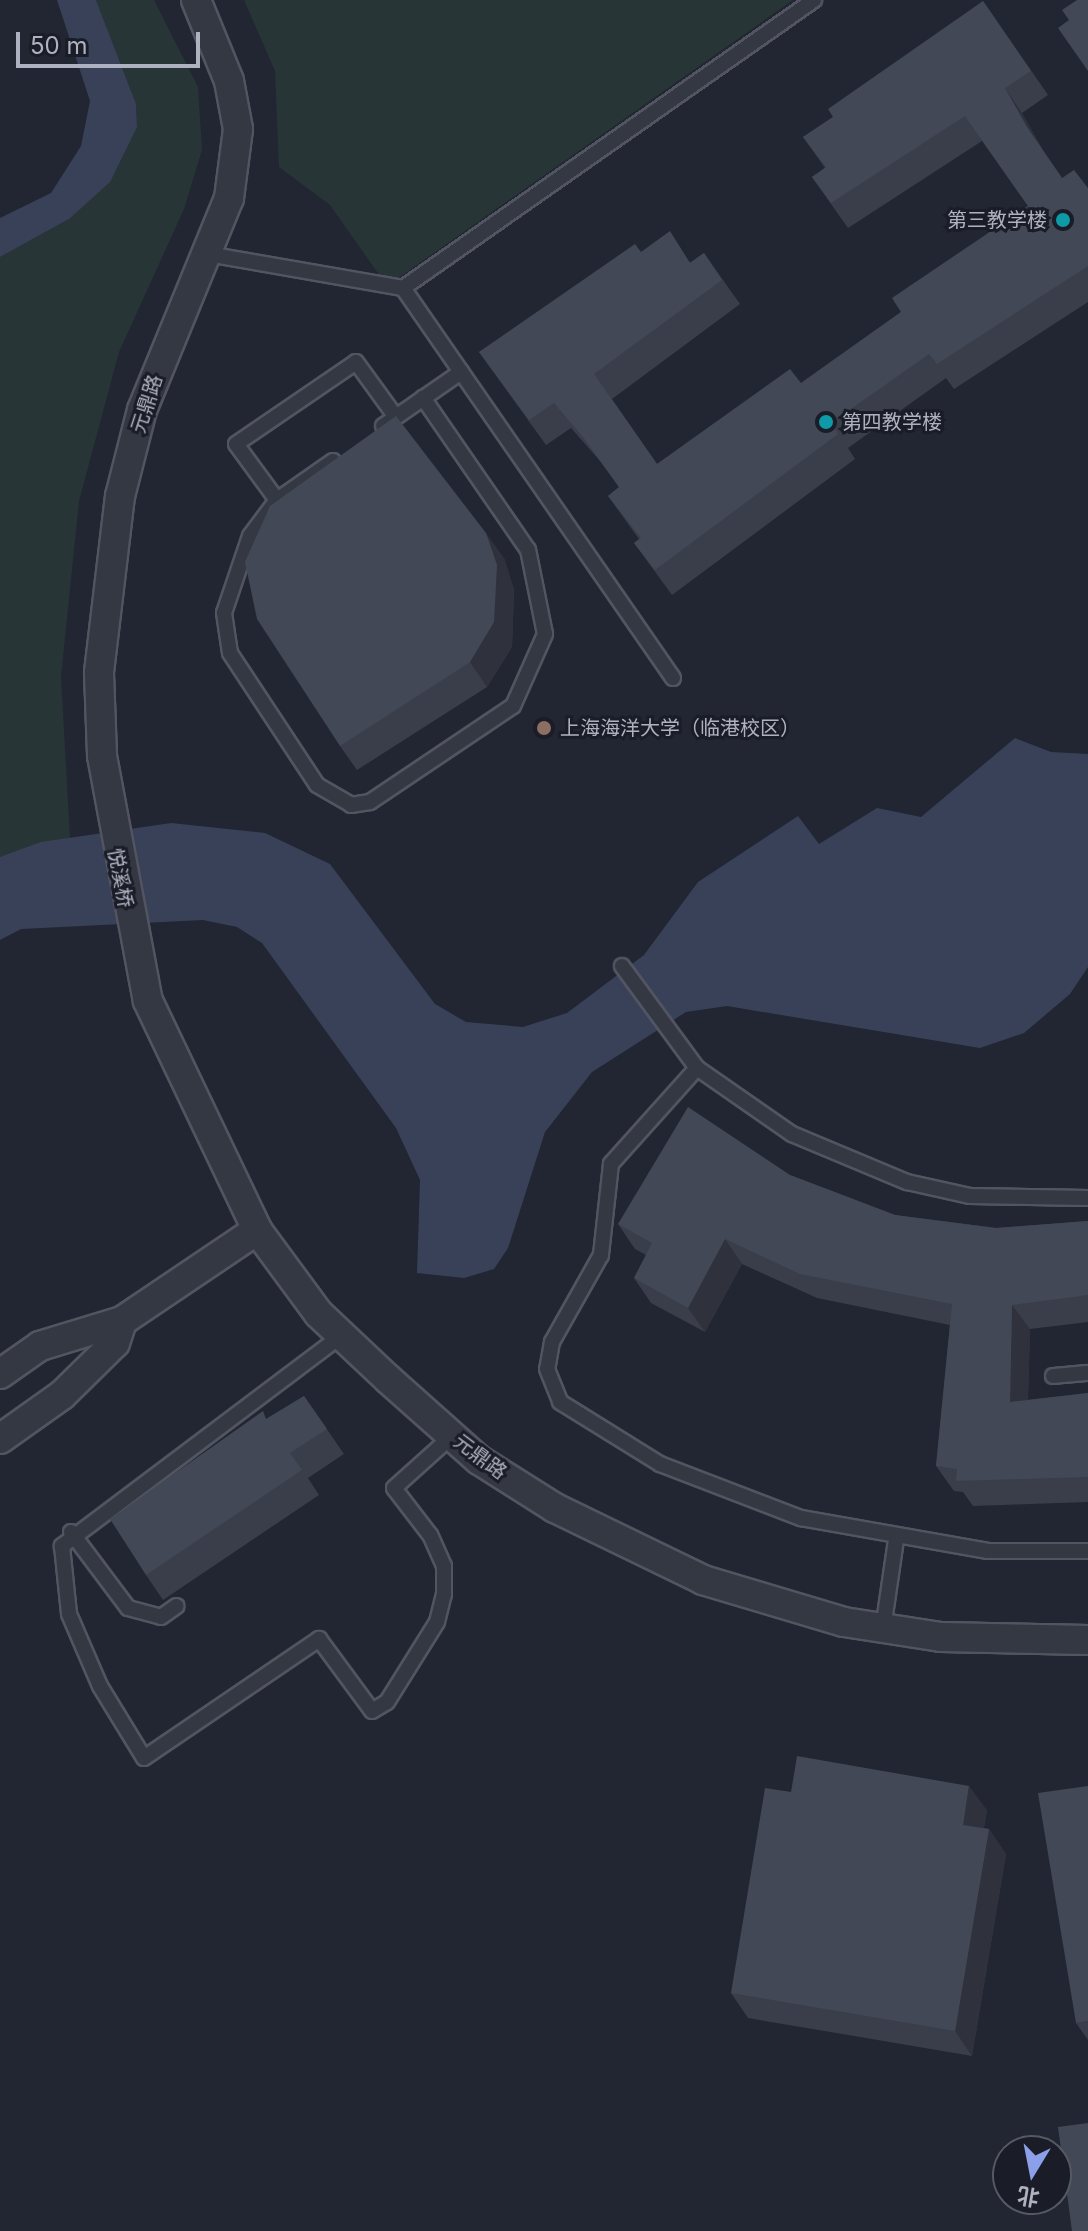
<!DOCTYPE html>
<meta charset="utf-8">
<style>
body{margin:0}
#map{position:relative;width:1088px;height:2231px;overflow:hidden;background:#212632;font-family:Inter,"Noto Sans SC",sans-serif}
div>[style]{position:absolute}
.green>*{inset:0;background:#273537}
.water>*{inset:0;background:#394159}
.roads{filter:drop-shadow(2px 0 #525561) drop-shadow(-2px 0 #525561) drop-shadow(0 2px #525561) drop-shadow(0 -2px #525561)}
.service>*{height:14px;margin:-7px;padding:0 7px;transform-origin:7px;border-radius:7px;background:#343843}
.minor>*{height:28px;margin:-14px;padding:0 14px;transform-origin:14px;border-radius:14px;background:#343843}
.wall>*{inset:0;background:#3a3e4a}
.shaded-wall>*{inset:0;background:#2f323c}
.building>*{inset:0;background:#434856}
.dots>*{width:22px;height:22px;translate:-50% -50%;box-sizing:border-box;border:4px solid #1a1d27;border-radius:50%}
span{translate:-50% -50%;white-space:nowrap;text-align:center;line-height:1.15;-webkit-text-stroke:6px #1a1d27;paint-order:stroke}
.poi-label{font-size:20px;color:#aeb2c0}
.right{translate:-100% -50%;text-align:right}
.left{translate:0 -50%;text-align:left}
.street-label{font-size:20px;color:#aeb2c0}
.north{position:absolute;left:992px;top:2135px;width:80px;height:80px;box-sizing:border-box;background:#1a1d27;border:2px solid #555964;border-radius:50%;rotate:190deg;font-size:22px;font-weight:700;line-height:32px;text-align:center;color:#aeb2c0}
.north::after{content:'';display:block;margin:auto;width:28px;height:36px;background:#8ba0e8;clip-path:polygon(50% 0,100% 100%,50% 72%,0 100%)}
.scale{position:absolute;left:16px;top:32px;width:184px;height:36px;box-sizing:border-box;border:4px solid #aeb2c0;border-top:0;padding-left:10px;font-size:24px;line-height:28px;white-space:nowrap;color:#aeb2c0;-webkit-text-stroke:6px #1a1d27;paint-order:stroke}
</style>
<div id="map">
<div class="green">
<i style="clip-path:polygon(96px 0,154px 0,198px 87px,202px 150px,184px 209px,119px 352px,79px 501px,61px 677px,70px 838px,0 857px,0 257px,69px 219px,137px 127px,136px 104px)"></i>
<i style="clip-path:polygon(244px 0,793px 0,387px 286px,330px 205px,279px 167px,275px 71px)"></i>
</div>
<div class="water">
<i style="clip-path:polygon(57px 0,96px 0,136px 104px,137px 127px,110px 182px,69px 219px,0 257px,0 218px,51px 193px,81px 146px,90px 101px)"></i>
<i style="clip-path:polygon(1015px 738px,1051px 752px,1088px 754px,1088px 967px,1070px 994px,1024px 1033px,980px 1048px,727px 1006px,686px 1012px,592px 1072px,545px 1132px,508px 1248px,494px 1269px,464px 1278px,417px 1273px,420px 1180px,396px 1128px,262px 943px,237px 927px,203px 920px,21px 929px,0 940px,0 857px,41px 842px,171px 823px,265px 833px,330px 864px,435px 1004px,466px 1022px,523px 1027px,567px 1013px,644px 955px,698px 882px,798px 816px,819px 844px,877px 808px,921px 817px)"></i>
</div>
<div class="roads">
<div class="service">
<i style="left:208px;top:254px;width:198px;rotate:9.9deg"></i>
<i style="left:383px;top:426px;width:95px;rotate:-34.7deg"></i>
<i style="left:333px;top:461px;width:68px;rotate:145.1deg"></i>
<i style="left:277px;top:500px;width:45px;rotate:126.9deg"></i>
<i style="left:250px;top:536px;width:81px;rotate:108.7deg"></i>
<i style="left:224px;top:613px;width:40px;rotate:81.5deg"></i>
<i style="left:230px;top:653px;width:158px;rotate:56.6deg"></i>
<i style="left:317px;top:785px;width:39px;rotate:30deg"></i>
<i style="left:351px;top:805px;width:19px;rotate:-9deg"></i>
<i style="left:370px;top:802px;width:172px;rotate:-33.9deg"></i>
<i style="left:513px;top:706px;width:79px;rotate:-66deg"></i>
<i style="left:545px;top:634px;width:86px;rotate:-101.4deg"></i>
<i style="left:528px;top:550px;width:185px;rotate:-124.6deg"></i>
<i style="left:277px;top:500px;width:69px;rotate:-126.2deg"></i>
<i style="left:236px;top:444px;width:145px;rotate:-34.3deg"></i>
<i style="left:356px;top:362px;width:68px;rotate:54deg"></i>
<i style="left:673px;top:678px;width:474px;rotate:-124.7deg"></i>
<i style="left:403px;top:288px;width:502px;rotate:-35.02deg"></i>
<i style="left:622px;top:966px;width:127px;rotate:53.7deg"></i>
<i style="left:697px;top:1068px;width:116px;rotate:34.8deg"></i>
<i style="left:792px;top:1134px;width:125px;rotate:22.7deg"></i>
<i style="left:907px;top:1182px;width:65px;rotate:12.5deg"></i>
<i style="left:970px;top:1196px;width:118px;rotate:1deg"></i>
<i style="left:697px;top:1068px;width:129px;rotate:131.9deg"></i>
<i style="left:611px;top:1164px;width:92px;rotate:96.3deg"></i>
<i style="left:601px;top:1255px;width:100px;rotate:119.4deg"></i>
<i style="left:552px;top:1342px;width:27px;rotate:100deg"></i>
<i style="left:547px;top:1369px;width:35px;rotate:68deg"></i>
<i style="left:560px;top:1402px;width:118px;rotate:31.8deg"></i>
<i style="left:660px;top:1464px;width:151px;rotate:21deg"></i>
<i style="left:801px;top:1518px;width:190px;rotate:10deg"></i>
<i style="left:988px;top:1551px;width:100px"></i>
<i style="left:342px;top:1335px;width:351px;rotate:143deg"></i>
<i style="left:62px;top:1546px;width:68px;rotate:84.1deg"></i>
<i style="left:69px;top:1614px;width:78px;rotate:66.7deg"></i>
<i style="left:100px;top:1686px;width:84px;rotate:58.6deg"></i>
<i style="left:144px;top:1758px;width:212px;rotate:-34.2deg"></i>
<i style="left:319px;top:1639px;width:89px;rotate:53.6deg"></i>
<i style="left:372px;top:1711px;width:17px;rotate:-31deg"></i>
<i style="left:387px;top:1702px;width:94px;rotate:-58deg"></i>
<i style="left:437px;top:1622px;width:29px;rotate:-76deg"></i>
<i style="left:444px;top:1594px;width:28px;rotate:-90deg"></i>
<i style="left:444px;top:1566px;width:34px;rotate:-114deg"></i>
<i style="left:430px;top:1535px;width:59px;rotate:-127.5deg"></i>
<i style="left:394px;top:1488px;width:78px;rotate:-41.9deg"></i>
<i style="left:1053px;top:1376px;width:35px;rotate:-5deg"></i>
<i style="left:71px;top:1532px;width:95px;rotate:53.1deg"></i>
<i style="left:128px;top:1608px;width:34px;rotate:15deg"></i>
<i style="left:161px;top:1617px;width:19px;rotate:-35deg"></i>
<i style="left:883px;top:1629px;width:90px;rotate:-81.7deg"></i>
</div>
<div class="minor">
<i style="left:196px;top:0;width:87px;rotate:67.8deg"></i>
<i style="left:229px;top:81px;width:49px;rotate:79.4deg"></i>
<i style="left:238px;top:129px;width:70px;rotate:97.4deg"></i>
<i style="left:229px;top:198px;width:229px;rotate:112.3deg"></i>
<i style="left:142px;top:410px;width:89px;rotate:104.3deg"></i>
<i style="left:120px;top:496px;width:178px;rotate:96.8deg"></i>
<i style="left:99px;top:673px;width:83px;rotate:87.9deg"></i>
<i style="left:102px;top:756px;width:249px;rotate:79.4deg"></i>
<i style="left:148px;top:1001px;width:254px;rotate:64.5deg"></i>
<i style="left:257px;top:1230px;width:104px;rotate:53.6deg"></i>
<i style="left:319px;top:1314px;width:95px;rotate:43.3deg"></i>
<i style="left:388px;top:1379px;width:122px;rotate:41.7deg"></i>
<i style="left:479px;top:1460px;width:90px;rotate:32.3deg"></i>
<i style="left:555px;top:1508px;width:165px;rotate:25.9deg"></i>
<i style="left:703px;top:1580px;width:147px;rotate:16.6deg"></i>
<i style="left:844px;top:1622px;width:98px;rotate:8.8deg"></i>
<i style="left:941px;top:1637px;width:147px;rotate:1.2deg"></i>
<i style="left:0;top:1374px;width:49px;rotate:-35deg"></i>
<i style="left:40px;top:1346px;width:86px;rotate:-17deg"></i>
<i style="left:122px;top:1321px;width:163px;rotate:-34deg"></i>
<i style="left:0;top:1439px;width:76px;rotate:-35.4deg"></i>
<i style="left:62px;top:1395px;width:74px;rotate:-44.5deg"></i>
<i style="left:115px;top:1343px;width:23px;rotate:-72deg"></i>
</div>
</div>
<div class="wall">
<i style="clip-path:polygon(983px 1px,1048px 95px,1022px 113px,1044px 152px,1062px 178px,1088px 188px,1088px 302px,954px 389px,946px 378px,848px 448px,855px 459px,672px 595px,634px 543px,639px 539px,608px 496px,619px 487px,600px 461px,571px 428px,546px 445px,479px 352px,641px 252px,691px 262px,704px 253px,740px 304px,612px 399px,657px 464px,801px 383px,901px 312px,1028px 206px,982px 141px,848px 228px,812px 177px,825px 168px,803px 137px,833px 117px)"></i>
<i style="clip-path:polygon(504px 558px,514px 590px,512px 647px,487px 687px,357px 770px,340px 746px)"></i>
<i style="clip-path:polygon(790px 1175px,895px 1215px,996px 1228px,1088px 1221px,1088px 1322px,1030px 1329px,1028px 1400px,1088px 1393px,1088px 1502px,973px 1506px,963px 1492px,954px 1491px,936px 1466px,950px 1325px,817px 1298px,742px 1264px,705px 1332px,651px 1303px,634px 1278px,646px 1255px,635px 1249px,618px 1224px)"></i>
<i style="clip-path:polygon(304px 1396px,344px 1454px,308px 1478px,319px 1495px,163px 1600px,146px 1575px,268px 1418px)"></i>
<i style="clip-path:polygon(791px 1792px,987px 1810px,984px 1828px,989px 1829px,1006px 1854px,972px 2056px,748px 2018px,731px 1993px)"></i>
<i style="clip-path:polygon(1088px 2021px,1088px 2040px,1076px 2023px)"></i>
</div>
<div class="shaded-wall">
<i style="clip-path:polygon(1005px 88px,1022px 113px,1044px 152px,1027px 127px)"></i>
<i style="clip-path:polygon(486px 533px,504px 558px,514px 590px,512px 647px,487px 687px,470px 662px)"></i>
<i style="clip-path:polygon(725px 1239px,742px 1264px,705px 1332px,688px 1308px)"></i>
<i style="clip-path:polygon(1012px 1305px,1030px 1329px,1027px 1427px,1010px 1402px)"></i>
<i style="clip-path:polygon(969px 1786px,987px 1810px,980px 1849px,963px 1825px)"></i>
<i style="clip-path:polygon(989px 1829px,1006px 1854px,972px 2056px,955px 2031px)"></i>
</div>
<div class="building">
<i style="clip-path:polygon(1077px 0,1088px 0,1088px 71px,1058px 28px,1069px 20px,1062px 10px)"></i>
<i style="clip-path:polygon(983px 1px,1031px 71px,1005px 88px,1027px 127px,1062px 178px,1074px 170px,1088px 188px,1088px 266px,937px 364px,929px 354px,831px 423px,838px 434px,655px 570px,634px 543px,641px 538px,608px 496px,619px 487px,583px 437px,554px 403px,529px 420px,479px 352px,635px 244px,641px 252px,670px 231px,690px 263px,704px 253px,722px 280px,594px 374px,657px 464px,790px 369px,801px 383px,901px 312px,892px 298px,1028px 206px,965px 116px,831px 203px,812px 177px,826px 167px,803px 137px,833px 117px,828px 109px)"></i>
<i style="clip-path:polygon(396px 416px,486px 533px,497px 565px,494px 622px,470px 662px,340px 746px,257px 619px,245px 562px,270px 506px)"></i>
<i style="clip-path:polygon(688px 1107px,790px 1175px,895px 1215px,996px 1228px,1088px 1221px,1088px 1295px,1012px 1305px,1010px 1402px,1088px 1393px,1088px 1477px,956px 1481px,957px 1469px,936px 1466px,952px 1304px,800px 1274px,725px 1239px,688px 1308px,634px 1278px,652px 1243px,618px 1224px)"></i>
<i style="clip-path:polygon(304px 1396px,327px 1429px,290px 1453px,302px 1470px,146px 1575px,110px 1519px,263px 1411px,266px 1419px)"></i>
<i style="clip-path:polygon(797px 1756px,969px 1786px,963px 1825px,989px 1829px,955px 2031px,731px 1993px,765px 1788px,791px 1792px)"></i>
<i style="clip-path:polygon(1088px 1786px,1088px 2021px,1076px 2023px,1038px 1793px)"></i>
<i style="clip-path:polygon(1088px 2123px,1088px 2231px,1072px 2231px,1058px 2127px)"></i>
</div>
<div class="dots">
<i style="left:1063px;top:220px;background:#0f9aa8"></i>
<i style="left:826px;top:422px;background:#0f9aa8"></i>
<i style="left:544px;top:728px;background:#8d6e63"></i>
</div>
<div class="poi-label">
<span class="right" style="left:1047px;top:220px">第三教学楼</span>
<span class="left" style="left:842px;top:422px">第四教学楼</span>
<span class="left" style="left:560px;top:728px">上海海洋大学（临港校区）</span>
</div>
<div class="street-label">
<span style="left:147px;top:404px;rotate:-72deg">元鼎路</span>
<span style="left:120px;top:878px;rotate:80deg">悦溪桥</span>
<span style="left:480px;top:1457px;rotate:37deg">元鼎路</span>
</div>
<div class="north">北</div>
<div class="scale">50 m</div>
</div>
